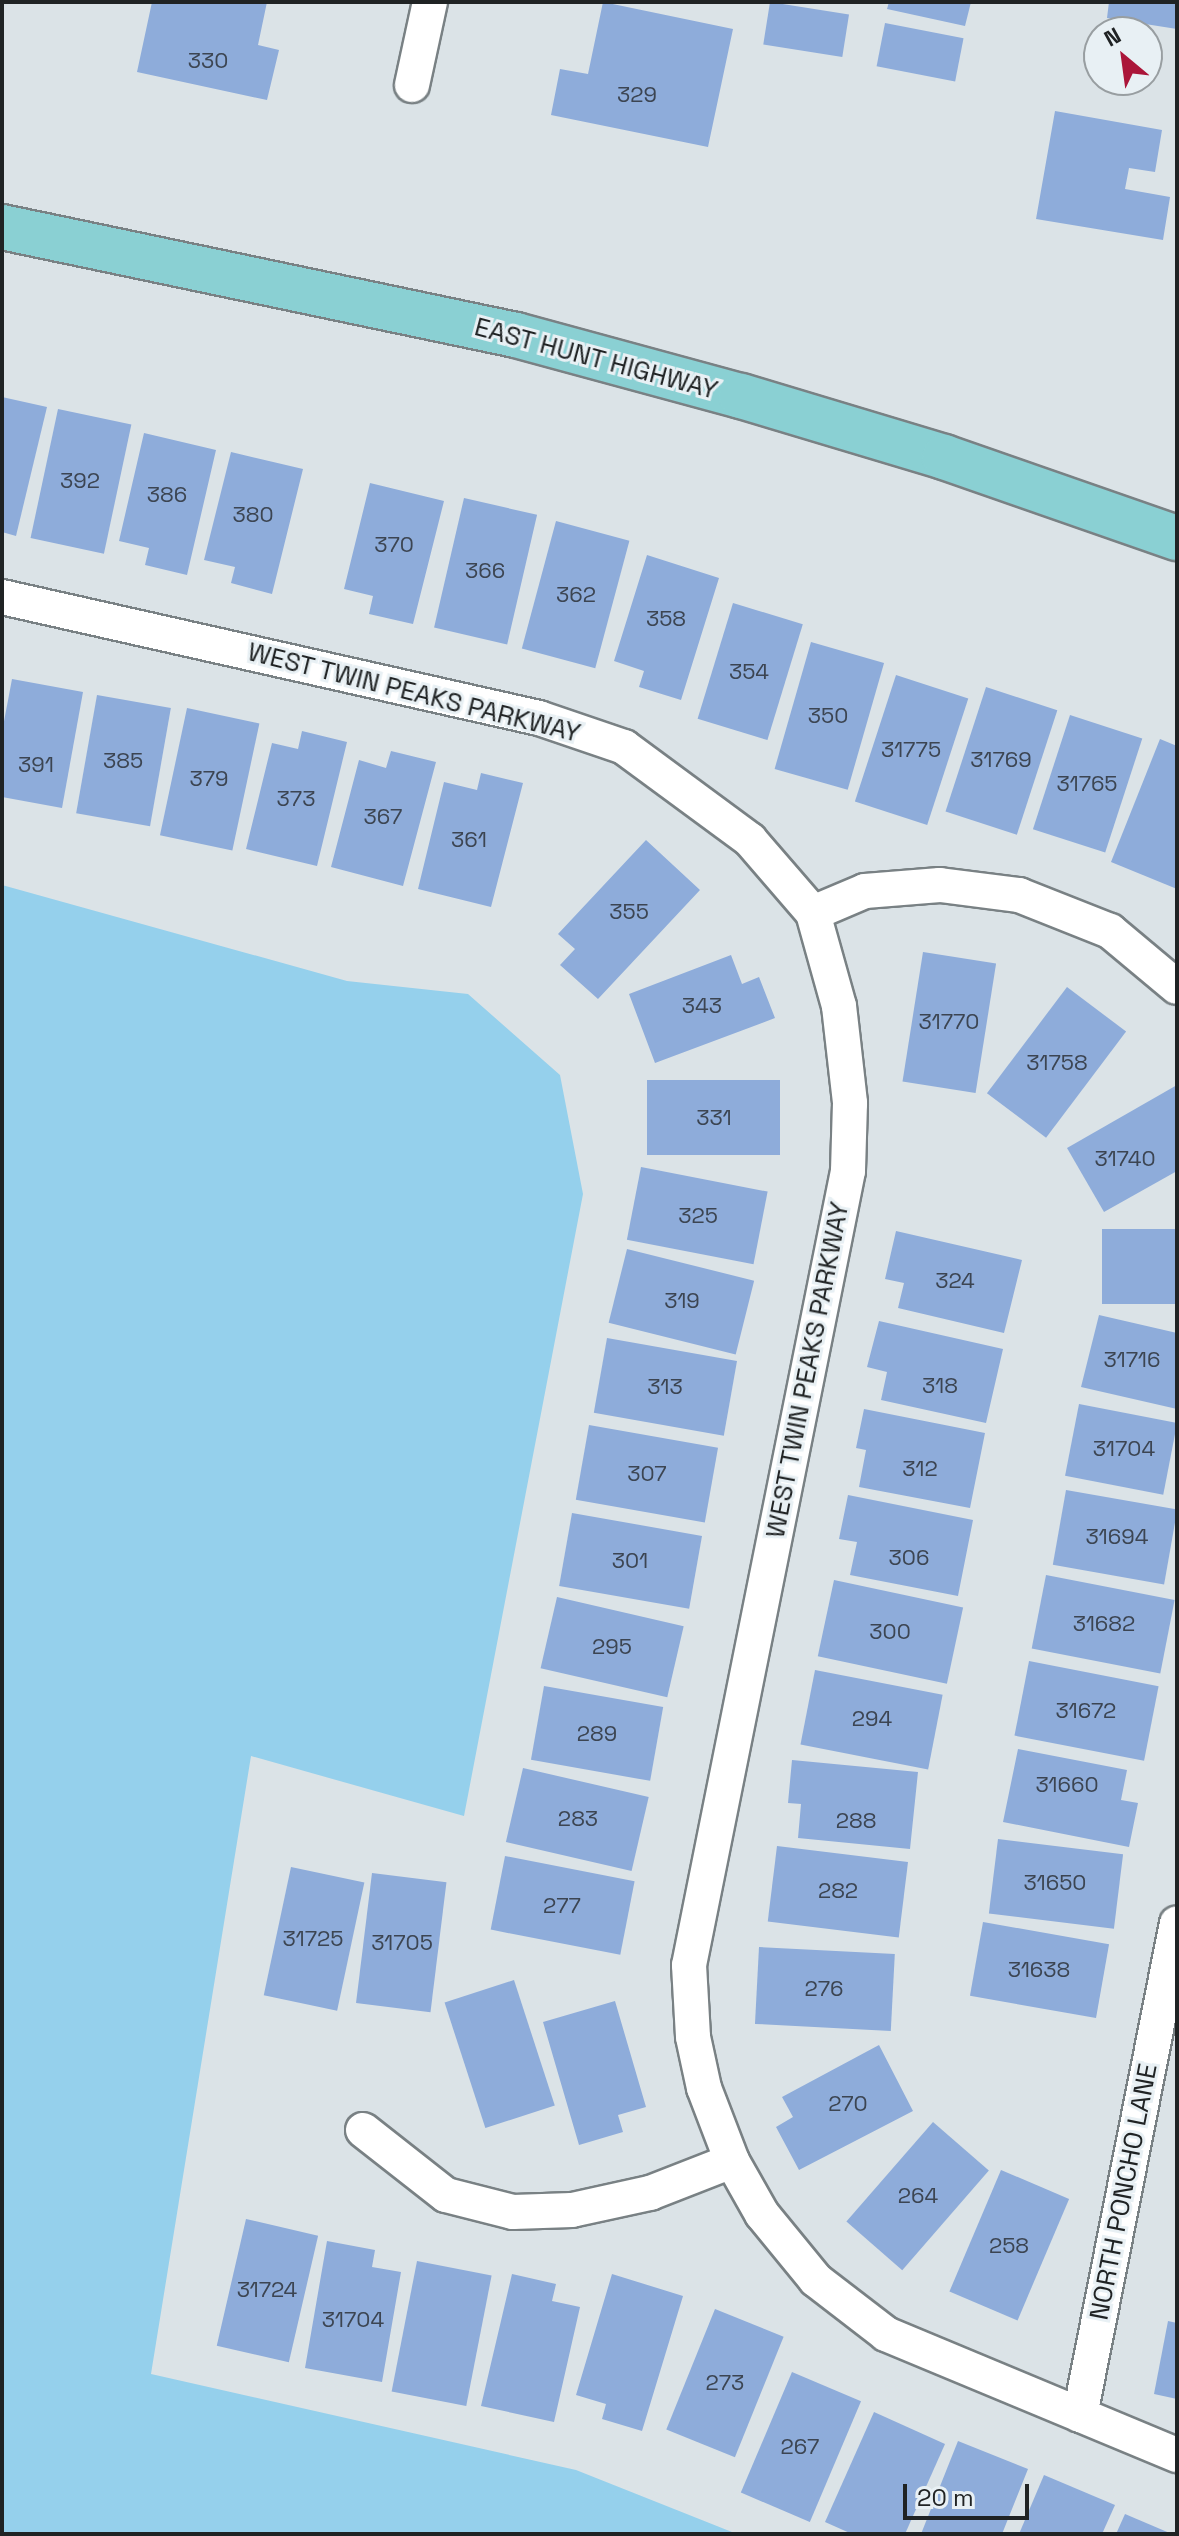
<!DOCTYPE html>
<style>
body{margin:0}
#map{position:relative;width:1179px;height:2536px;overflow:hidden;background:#dbe3e7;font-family:"Space Grotesk",sans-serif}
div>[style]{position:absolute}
.green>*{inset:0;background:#95d0ec}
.building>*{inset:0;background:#8eacda;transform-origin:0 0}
.roads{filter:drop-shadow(2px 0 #798184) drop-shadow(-2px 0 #798184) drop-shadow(0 2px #798184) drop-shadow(0 -2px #798184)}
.minor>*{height:34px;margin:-17px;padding:0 17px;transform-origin:17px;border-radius:17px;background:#fff}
.primary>*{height:44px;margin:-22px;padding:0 22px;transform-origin:22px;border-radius:22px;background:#8ad0d3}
span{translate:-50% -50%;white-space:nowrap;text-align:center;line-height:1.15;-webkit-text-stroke:6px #e8f0f4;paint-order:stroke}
.number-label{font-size:22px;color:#3c4552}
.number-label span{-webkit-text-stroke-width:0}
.street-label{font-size:26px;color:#202324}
.frame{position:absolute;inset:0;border:4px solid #202324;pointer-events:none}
.north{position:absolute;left:1083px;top:16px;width:80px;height:80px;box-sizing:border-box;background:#e8f0f4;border:2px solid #989ea1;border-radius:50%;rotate:331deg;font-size:22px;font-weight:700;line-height:32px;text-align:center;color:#202324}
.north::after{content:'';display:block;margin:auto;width:28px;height:36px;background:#ab1539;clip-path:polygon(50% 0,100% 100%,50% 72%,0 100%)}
.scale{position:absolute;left:903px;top:2484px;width:126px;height:36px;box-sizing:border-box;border:4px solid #202324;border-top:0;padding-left:10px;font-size:24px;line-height:28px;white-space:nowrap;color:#202324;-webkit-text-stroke:6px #e8f0f4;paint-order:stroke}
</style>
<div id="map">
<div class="green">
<i style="clip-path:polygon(2px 885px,347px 981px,468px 994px,560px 1075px,583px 1194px,464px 1816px,251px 1756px,151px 2374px,576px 2470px,737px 2534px,2px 2534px)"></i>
</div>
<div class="building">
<i style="clip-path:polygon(152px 2px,267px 2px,258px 45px,279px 50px,267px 100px,137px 72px)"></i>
<i style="clip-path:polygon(603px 2px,733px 29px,708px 147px,551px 115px,560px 69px,588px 74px)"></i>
<i style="left:770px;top:2px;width:80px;height:43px;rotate:9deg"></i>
<i style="clip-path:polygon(889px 2px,971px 2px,965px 26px,887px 9px)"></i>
<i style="clip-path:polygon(1109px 2px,1177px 2px,1177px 29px,1107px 18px)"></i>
<i style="left:885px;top:23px;width:80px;height:44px;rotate:11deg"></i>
<i style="clip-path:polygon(1055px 111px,1162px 130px,1155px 172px,1129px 168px,1125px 189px,1170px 197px,1163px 240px,1036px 219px)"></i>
<i style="clip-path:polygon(2px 397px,47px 407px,16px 536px,2px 532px)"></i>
<i style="left:58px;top:409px;width:75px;height:132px;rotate:12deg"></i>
<i style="clip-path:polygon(144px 433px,216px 450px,187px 575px,145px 565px,149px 548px,119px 541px)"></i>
<i style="clip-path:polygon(231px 452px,303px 469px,272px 594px,231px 583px,235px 567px,204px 560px)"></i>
<i style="clip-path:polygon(370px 483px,444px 501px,413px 624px,369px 614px,373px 596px,344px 589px)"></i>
<i style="left:464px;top:498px;width:75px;height:133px;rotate:13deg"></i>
<i style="left:556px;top:521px;width:76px;height:132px;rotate:15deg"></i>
<i style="clip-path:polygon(647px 555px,719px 578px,681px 700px,639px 687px,644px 671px,614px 661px)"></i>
<i style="left:733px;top:603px;width:73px;height:121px;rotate:17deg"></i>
<i style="left:811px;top:642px;width:76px;height:132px;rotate:16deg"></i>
<i style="left:896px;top:675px;width:76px;height:133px;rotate:18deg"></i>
<i style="clip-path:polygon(12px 679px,83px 692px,62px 808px,2px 797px,2px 732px)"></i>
<i style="left:986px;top:687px;width:75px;height:131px;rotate:18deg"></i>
<i style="left:97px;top:695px;width:75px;height:120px;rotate:10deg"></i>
<i style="left:187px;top:708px;width:74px;height:130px;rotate:12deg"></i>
<i style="left:1070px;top:715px;width:76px;height:120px;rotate:18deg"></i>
<i style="clip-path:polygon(302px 731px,347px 742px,317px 866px,246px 849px,272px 743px,298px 749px)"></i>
<i style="clip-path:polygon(1160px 739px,1177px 746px,1177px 889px,1111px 862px)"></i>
<i style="clip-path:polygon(391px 751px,436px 762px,403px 886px,331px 867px,359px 760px,386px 768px)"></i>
<i style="clip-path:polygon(481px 773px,523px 783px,491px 907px,418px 889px,444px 782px,477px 790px)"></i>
<i style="clip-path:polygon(646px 840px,700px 890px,598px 999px,560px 965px,575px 949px,558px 934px)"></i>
<i style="left:923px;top:952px;width:74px;height:131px;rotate:9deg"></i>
<i style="clip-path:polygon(731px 955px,742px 984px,759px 977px,775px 1018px,655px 1063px,629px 994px)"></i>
<i style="left:1067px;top:987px;width:74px;height:133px;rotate:37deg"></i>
<i style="left:647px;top:1080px;width:133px;height:75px"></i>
<i style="clip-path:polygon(1177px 1085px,1177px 1171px,1104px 1212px,1067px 1148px)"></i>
<i style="left:641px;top:1167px;width:129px;height:74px;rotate:11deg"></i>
<i style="left:1102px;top:1229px;width:75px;height:75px"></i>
<i style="clip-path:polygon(896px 1231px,1022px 1260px,1004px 1333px,898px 1308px,904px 1283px,885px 1279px)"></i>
<i style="left:627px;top:1249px;width:131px;height:76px;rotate:14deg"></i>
<i style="clip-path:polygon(1099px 1315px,1177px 1333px,1177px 1409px,1081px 1387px)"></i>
<i style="clip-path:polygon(879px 1321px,1003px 1349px,986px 1423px,881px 1400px,887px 1372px,867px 1367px)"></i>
<i style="left:607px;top:1338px;width:132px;height:76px;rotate:10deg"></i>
<i style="left:1079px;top:1404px;width:100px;height:73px;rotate:11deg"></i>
<i style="clip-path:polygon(864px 1409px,985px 1433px,970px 1508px,859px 1487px,866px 1450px,856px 1448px)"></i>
<i style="left:589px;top:1425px;width:131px;height:76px;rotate:10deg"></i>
<i style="left:1066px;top:1490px;width:113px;height:76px;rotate:10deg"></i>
<i style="clip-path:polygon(848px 1495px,973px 1520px,958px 1596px,850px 1575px,857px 1542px,839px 1539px)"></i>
<i style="left:572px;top:1513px;width:132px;height:74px;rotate:10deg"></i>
<i style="left:1046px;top:1575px;width:131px;height:75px;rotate:11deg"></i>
<i style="left:834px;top:1580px;width:132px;height:78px;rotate:12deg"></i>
<i style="left:557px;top:1597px;width:130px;height:73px;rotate:13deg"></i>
<i style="left:1029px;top:1661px;width:132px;height:76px;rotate:11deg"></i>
<i style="left:815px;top:1670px;width:130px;height:76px;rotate:11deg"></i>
<i style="left:544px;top:1686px;width:121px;height:75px;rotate:10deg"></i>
<i style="clip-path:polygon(1018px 1749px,1127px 1770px,1121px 1800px,1138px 1803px,1129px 1847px,1003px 1822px)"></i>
<i style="clip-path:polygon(792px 1760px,918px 1772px,910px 1849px,798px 1838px,801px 1804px,788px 1803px)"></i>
<i style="left:523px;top:1768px;width:129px;height:76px;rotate:13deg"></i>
<i style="left:998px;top:1839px;width:126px;height:75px;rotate:7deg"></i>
<i style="left:777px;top:1846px;width:132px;height:76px;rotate:7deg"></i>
<i style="left:505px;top:1856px;width:132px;height:75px;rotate:11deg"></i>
<i style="left:291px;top:1867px;width:75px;height:131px;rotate:12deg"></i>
<i style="left:372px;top:1873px;width:75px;height:131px;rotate:7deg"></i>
<i style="left:983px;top:1922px;width:128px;height:75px;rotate:10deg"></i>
<i style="left:759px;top:1947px;width:136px;height:77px;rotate:3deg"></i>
<i style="left:514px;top:1980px;width:132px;height:73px;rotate:72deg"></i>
<i style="clip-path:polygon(615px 2001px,646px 2107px,618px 2115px,623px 2132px,579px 2145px,543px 2022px)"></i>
<i style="clip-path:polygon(879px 2045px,913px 2111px,799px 2170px,776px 2127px,793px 2117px,782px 2097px)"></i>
<i style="left:933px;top:2122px;width:74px;height:132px;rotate:41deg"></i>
<i style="left:1001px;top:2170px;width:74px;height:132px;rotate:23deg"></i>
<i style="left:246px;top:2219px;width:74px;height:130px;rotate:13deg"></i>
<i style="clip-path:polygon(327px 2241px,375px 2250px,372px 2267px,401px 2272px,382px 2382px,305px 2368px)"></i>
<i style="left:417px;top:2261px;width:76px;height:133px;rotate:11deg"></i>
<i style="clip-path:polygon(512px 2274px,556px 2284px,552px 2301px,580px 2307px,554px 2422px,481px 2406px)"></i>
<i style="clip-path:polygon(612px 2274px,683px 2296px,642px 2431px,602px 2419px,606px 2404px,576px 2395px)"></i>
<i style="left:715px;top:2309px;width:74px;height:130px;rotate:22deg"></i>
<i style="clip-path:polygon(1168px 2321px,1177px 2323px,1177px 2399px,1154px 2394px)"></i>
<i style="left:792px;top:2372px;width:75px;height:131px;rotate:23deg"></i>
<i style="clip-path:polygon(874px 2412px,945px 2444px,905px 2534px,852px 2534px,825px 2522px)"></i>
<i style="clip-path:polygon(958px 2441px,1028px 2469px,1002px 2534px,921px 2534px)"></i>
<i style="clip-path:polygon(1044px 2475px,1115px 2505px,1102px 2534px,1019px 2534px)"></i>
<i style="clip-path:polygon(1125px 2514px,1172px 2534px,1116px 2534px)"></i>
</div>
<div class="roads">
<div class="minor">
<i style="left:412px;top:85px;width:85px;rotate:-77.8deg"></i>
<i style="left:2px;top:597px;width:550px;rotate:12.7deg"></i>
<i style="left:539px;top:718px;width:90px;rotate:18.8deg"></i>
<i style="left:624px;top:747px;width:157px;rotate:36.4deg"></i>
<i style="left:750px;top:840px;width:96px;rotate:49.2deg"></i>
<i style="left:813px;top:913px;width:97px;rotate:74.4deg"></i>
<i style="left:839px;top:1006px;width:98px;rotate:83.5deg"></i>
<i style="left:850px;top:1103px;width:68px;rotate:91.7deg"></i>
<i style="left:848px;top:1171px;width:810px;rotate:101.32deg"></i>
<i style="left:689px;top:1965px;width:72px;rotate:86.8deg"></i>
<i style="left:693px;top:2037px;width:52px;rotate:77.8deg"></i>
<i style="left:704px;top:2088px;width:78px;rotate:69deg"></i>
<i style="left:732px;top:2161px;width:61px;rotate:60.5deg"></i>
<i style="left:762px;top:2214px;width:85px;rotate:50.7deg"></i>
<i style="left:816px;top:2280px;width:88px;rotate:37.6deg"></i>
<i style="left:886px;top:2334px;width:315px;rotate:22.6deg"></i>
<i style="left:813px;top:913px;width:56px;rotate:-22.9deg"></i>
<i style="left:865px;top:891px;width:75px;rotate:-4.6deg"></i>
<i style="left:940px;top:885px;width:80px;rotate:7.2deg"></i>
<i style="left:1019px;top:895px;width:98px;rotate:21.6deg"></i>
<i style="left:1110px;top:931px;width:87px;rotate:39.9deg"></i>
<i style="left:363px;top:2130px;width:105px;rotate:38.1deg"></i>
<i style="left:446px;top:2195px;width:69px;rotate:14.2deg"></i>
<i style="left:513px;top:2212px;width:59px;rotate:-1.9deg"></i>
<i style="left:572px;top:2210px;width:80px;rotate:-12.3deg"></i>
<i style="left:650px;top:2193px;width:88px;rotate:-21.3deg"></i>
<i style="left:1080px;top:2415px;width:501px;rotate:-78.85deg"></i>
</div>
<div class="primary">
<i style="left:2px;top:227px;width:525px;rotate:11.87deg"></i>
<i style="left:516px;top:335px;width:233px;rotate:15.2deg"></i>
<i style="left:741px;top:396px;width:212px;rotate:16.7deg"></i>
<i style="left:944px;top:457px;width:247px;rotate:19.2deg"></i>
</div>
</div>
<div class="number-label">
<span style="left:208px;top:61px">330</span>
<span style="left:637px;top:95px">329</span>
<span style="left:80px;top:481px">392</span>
<span style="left:167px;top:495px">386</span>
<span style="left:253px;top:515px">380</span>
<span style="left:394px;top:545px">370</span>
<span style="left:485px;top:571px">366</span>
<span style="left:576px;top:595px">362</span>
<span style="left:666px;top:619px">358</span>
<span style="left:749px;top:672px">354</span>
<span style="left:828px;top:716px">350</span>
<span style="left:911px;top:750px">31775</span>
<span style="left:1001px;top:760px">31769</span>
<span style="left:123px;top:761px">385</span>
<span style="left:36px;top:765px">391</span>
<span style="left:209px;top:779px">379</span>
<span style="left:1087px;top:784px">31765</span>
<span style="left:296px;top:799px">373</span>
<span style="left:383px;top:817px">367</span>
<span style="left:469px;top:840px">361</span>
<span style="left:629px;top:912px">355</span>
<span style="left:702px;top:1006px">343</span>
<span style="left:949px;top:1022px">31770</span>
<span style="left:1057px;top:1063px">31758</span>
<span style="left:714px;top:1118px">331</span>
<span style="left:1125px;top:1159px">31740</span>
<span style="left:698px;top:1216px">325</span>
<span style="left:955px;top:1281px">324</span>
<span style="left:682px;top:1301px">319</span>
<span style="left:1132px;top:1360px">31716</span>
<span style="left:940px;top:1386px">318</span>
<span style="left:665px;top:1387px">313</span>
<span style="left:1124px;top:1449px">31704</span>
<span style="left:920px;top:1469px">312</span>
<span style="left:647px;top:1474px">307</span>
<span style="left:1117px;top:1537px">31694</span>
<span style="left:909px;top:1558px">306</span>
<span style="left:630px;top:1561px">301</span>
<span style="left:1104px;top:1624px">31682</span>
<span style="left:890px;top:1632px">300</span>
<span style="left:612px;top:1647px">295</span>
<span style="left:1086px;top:1711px">31672</span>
<span style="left:872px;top:1719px">294</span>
<span style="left:597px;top:1734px">289</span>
<span style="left:1067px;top:1785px">31660</span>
<span style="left:578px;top:1819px">283</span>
<span style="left:856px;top:1821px">288</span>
<span style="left:1055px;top:1883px">31650</span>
<span style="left:838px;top:1891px">282</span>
<span style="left:562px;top:1906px">277</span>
<span style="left:313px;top:1939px">31725</span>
<span style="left:402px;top:1943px">31705</span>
<span style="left:1039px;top:1970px">31638</span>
<span style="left:824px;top:1989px">276</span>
<span style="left:848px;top:2104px">270</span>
<span style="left:918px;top:2196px">264</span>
<span style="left:1009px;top:2246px">258</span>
<span style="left:267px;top:2290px">31724</span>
<span style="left:353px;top:2320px">31704</span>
<span style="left:725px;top:2383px">273</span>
<span style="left:800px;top:2447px">267</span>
</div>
<div class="street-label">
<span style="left:596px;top:359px;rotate:15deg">EAST HUNT HIGHWAY</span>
<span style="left:414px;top:693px;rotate:14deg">WEST TWIN PEAKS PARKWAY</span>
<span style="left:808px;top:1370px;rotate:-79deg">WEST TWIN PEAKS PARKWAY</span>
<span style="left:1124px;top:2192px;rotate:-79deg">NORTH PONCHO LANE</span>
</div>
<div class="frame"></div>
<div class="north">N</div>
<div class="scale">20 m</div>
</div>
